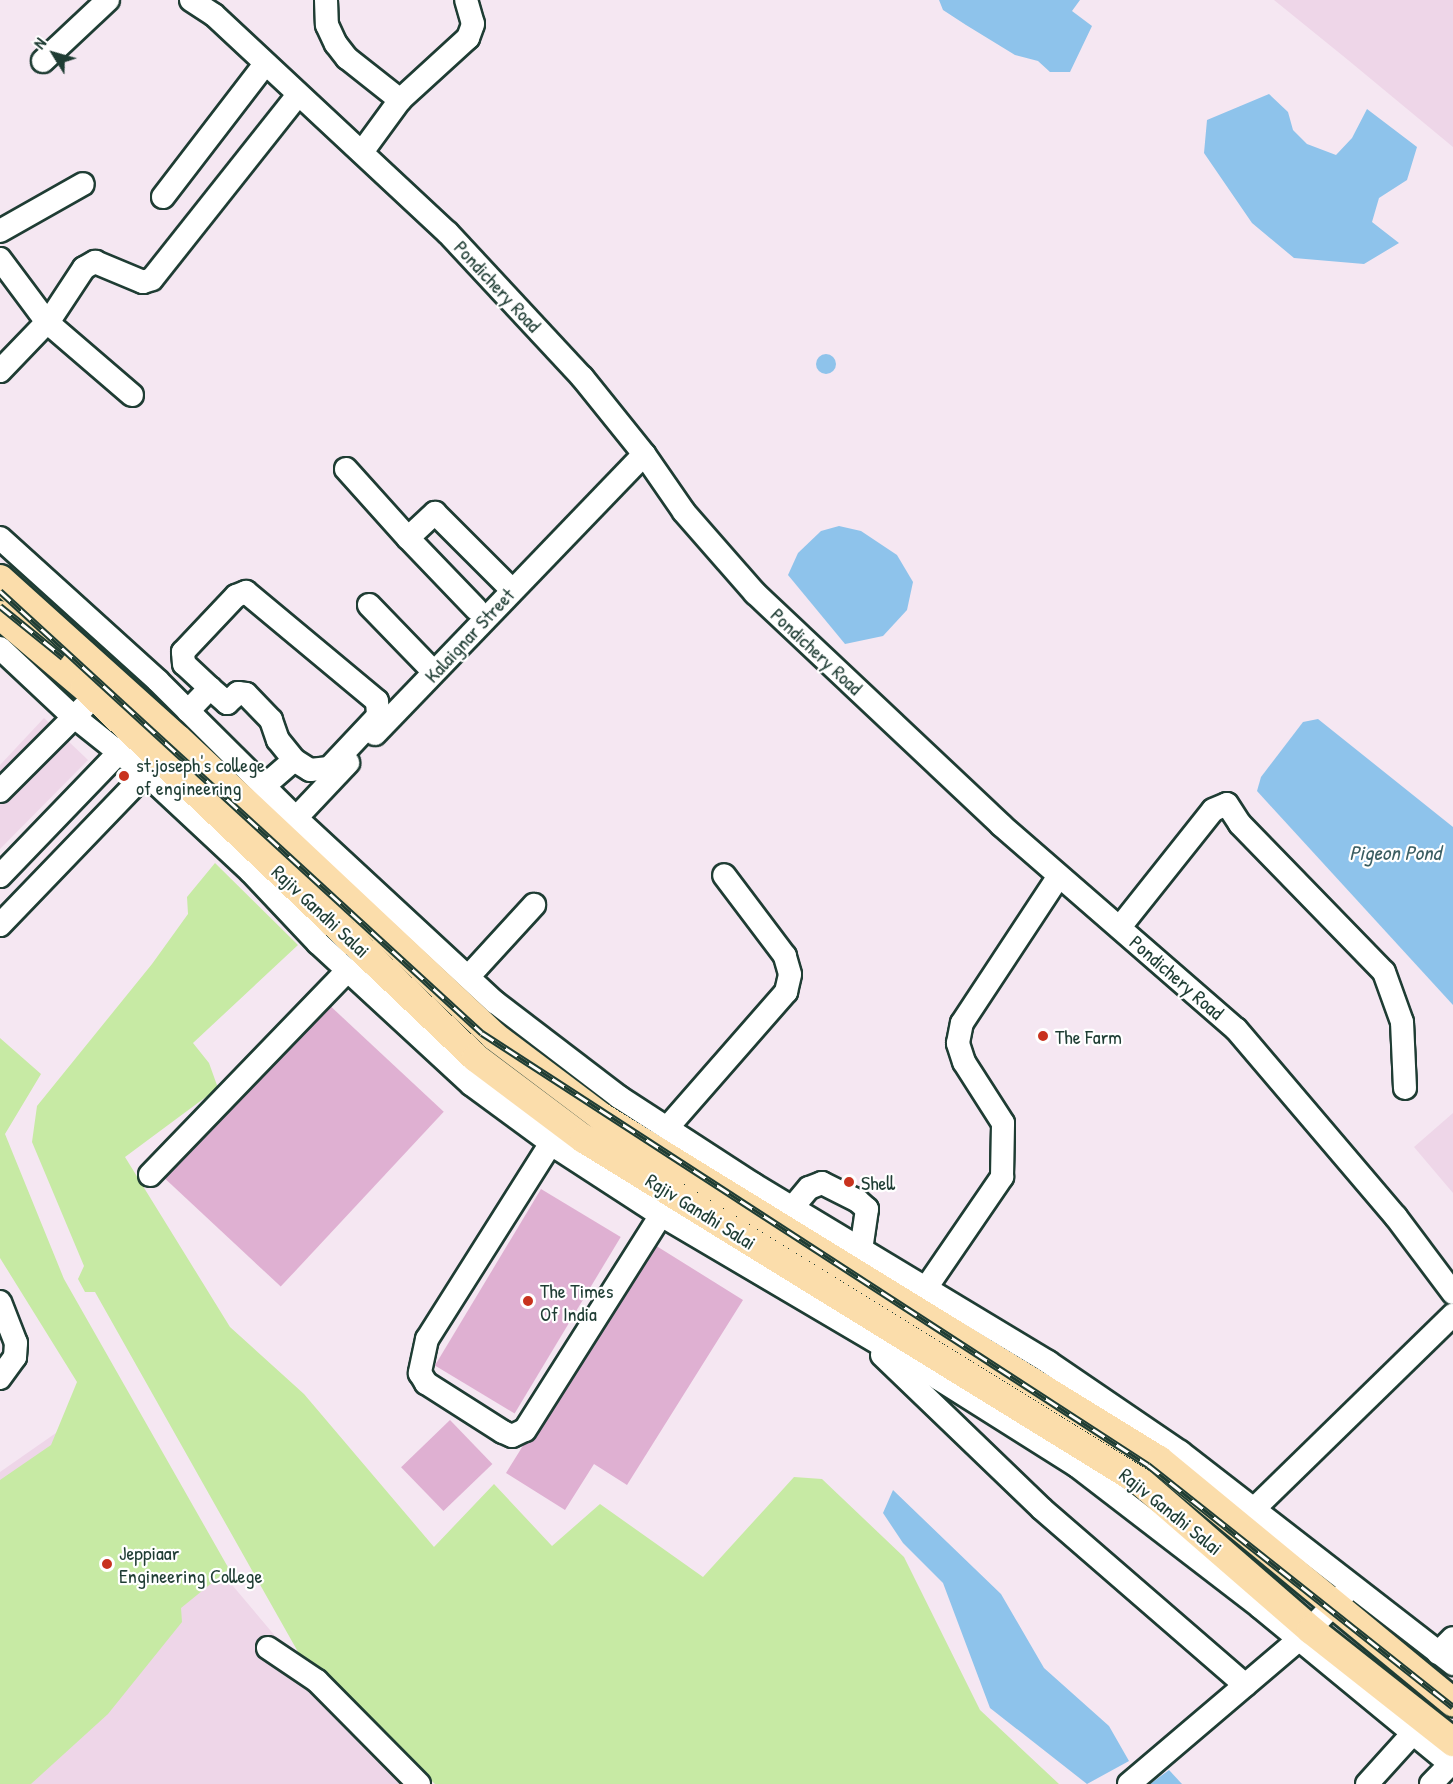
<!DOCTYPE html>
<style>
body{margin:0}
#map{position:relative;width:1453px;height:1784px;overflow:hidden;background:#f5e7f2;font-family:"Patrick Hand",sans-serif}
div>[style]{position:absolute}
.built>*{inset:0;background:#eed6e8}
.green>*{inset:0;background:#c7eaa4}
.water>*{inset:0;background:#8ec3eb}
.round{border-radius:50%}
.building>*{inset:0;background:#dfb0d2;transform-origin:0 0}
.roads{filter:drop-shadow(2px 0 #1f3d34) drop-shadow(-2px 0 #1f3d34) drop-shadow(0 2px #1f3d34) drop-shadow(0 -2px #1f3d34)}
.minor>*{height:22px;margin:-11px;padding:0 11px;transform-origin:11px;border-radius:11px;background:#fff}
.major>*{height:28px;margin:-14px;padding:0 14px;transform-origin:14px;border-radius:14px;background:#fbddab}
.rail>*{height:7px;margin-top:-3.5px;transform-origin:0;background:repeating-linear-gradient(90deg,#fff 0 14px,#1f3d34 0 28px);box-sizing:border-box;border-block:2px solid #1f3d34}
.dots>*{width:16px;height:16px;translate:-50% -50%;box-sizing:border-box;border:3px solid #fff;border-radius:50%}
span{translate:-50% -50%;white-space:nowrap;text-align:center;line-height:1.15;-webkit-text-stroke:4.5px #fff;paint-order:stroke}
.street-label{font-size:20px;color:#1f3d34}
.poi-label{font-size:20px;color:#1f3d34}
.left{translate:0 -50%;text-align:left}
.water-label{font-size:21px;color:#3b5e62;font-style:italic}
.north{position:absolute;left:24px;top:24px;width:60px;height:60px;-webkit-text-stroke:4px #fff;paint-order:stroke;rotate:307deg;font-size:16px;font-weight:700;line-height:24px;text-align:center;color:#1f3d34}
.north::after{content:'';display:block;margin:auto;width:21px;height:27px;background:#1f3d34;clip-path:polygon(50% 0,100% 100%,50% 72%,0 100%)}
</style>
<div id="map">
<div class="built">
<i style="clip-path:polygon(1274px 0,1453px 0,1453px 147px,1348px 60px)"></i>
<i style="clip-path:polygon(44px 718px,88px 760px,0 849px,0 765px)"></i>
<i style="clip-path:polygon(1453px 1113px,1453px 1193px,1414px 1147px)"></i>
<i style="clip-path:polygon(86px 1412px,292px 1656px,427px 1784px,0 1784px,0 1472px)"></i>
</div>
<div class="green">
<i style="clip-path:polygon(215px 863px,298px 945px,193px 1043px,209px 1063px,218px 1088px,125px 1157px,230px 1327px,304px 1394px,434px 1547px,494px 1484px,552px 1546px,600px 1504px,703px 1577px,794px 1477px,822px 1479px,904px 1557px,980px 1710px,1059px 1784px,435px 1784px,302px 1659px,95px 1292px,85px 1292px,78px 1279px,84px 1266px,32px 1142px,37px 1106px,152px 964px,188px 914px,187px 897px)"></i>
<i style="clip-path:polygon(0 1038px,41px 1074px,5px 1134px,64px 1279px,229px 1569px,181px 1608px,182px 1622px,108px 1714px,31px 1784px,0 1784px,0 1480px,51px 1445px,77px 1382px,0 1258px)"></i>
</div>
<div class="water">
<i style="clip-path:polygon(939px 0,1080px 0,1072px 11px,1092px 26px,1070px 72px,1050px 72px,1038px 61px,1015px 55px,966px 25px,943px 10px)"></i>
<i style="clip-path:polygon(1269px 94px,1288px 112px,1293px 130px,1307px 144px,1336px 155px,1352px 138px,1367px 109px,1417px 147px,1407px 180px,1379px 198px,1372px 222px,1399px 243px,1364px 264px,1294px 258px,1252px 223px,1204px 153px,1207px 120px)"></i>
<i class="round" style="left:816px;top:354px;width:20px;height:20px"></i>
<i style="clip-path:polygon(839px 526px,861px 531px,897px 555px,913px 582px,907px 610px,883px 636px,845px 644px,788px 575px,798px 553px,821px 531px)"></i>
<i style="clip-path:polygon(1318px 719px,1453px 827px,1453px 1005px,1257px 791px,1261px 777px,1303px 722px)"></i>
<i style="clip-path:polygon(893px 1490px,1001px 1594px,1044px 1668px,1109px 1726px,1129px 1761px,1087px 1784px,990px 1708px,943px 1583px,903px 1543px,883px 1513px)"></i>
<i style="clip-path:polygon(1169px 1770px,1182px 1784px,1150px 1784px)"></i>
</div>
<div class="building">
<i style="left:326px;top:1002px;width:161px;height:239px;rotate:43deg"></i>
<i style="left:541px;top:1189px;width:93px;height:206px;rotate:31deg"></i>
<i style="clip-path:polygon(650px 1242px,743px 1300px,627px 1485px,594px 1464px,565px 1510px,506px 1473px)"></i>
<i style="left:450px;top:1420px;width:61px;height:68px;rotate:46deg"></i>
</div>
<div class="roads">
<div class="minor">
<i style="left:191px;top:0;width:27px;rotate:33deg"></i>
<i style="left:214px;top:15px;width:320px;rotate:43deg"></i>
<i style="left:448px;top:233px;width:197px;rotate:47.1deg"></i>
<i style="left:582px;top:377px;width:99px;rotate:51.2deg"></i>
<i style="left:644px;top:454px;width:70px;rotate:55.4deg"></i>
<i style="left:684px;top:512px;width:108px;rotate:48.8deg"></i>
<i style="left:755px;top:593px;width:338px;rotate:43.3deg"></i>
<i style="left:1001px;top:825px;width:311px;rotate:41deg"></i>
<i style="left:1236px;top:1029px;width:247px;rotate:49.6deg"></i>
<i style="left:1396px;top:1217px;width:95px;rotate:53.1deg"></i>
<i style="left:326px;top:0;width:25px;rotate:88deg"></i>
<i style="left:327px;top:25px;width:21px;rotate:65deg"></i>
<i style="left:336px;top:44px;width:18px;rotate:52deg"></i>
<i style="left:347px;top:58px;width:68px;rotate:38.4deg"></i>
<i style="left:43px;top:61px;width:89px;rotate:-43.2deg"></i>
<i style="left:362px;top:152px;width:64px;rotate:-53.8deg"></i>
<i style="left:400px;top:100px;width:92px;rotate:-42.4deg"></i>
<i style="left:468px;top:38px;width:15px;rotate:-70deg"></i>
<i style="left:473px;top:24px;width:25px;rotate:-106deg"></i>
<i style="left:163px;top:197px;width:168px;rotate:-52.5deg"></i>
<i style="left:0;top:231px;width:95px;rotate:-29.5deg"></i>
<i style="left:0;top:259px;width:79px;rotate:53.3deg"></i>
<i style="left:47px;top:322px;width:112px;rotate:40.7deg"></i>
<i style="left:0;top:371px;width:74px;rotate:-46.1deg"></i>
<i style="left:51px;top:318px;width:60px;rotate:-56.6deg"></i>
<i style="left:84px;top:268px;width:13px;rotate:-29deg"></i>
<i style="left:95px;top:262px;width:52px;rotate:22.6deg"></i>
<i style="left:143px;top:282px;width:9px;rotate:-18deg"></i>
<i style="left:152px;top:279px;width:235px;rotate:-51.6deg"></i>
<i style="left:346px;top:469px;width:93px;rotate:48.1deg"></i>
<i style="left:408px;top:538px;width:37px;rotate:-43deg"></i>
<i style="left:435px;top:513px;width:109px;rotate:45deg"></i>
<i style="left:0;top:538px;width:213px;rotate:42.1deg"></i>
<i style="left:158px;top:681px;width:194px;rotate:44.8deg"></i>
<i style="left:296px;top:818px;width:272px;rotate:42.8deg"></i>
<i style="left:496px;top:1003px;width:155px;rotate:37.4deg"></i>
<i style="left:619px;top:1097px;width:160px;rotate:33deg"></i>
<i style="left:753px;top:1184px;width:345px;rotate:31.1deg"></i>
<i style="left:1048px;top:1362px;width:160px;rotate:34.3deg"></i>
<i style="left:1180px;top:1452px;width:346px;rotate:37.8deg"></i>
<i style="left:408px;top:538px;width:98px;rotate:46.2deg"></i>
<i style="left:369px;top:605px;width:93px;rotate:45.9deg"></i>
<i style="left:0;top:648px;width:92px;rotate:43.2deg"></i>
<i style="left:67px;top:711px;width:101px;rotate:38.6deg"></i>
<i style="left:146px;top:774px;width:144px;rotate:43deg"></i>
<i style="left:251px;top:872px;width:98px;rotate:46.7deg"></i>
<i style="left:318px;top:943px;width:209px;rotate:42.7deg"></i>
<i style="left:472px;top:1085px;width:108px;rotate:36.3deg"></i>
<i style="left:559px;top:1149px;width:116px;rotate:33deg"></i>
<i style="left:656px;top:1212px;width:329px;rotate:30.5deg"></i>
<i style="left:939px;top:1379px;width:163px;rotate:32.2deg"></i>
<i style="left:1077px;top:1466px;width:231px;rotate:37.6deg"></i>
<i style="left:1260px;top:1607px;width:250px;rotate:39.5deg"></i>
<i style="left:210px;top:688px;width:23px;rotate:41deg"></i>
<i style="left:227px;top:703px;width:15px;rotate:-42deg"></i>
<i style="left:238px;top:693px;width:8px;rotate:7deg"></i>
<i style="left:246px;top:694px;width:36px;rotate:46deg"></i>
<i style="left:271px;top:720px;width:21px;rotate:71deg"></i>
<i style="left:278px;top:740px;width:26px;rotate:51deg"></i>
<i style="left:188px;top:711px;width:32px;rotate:-46deg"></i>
<i style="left:210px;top:688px;width:35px;rotate:-137deg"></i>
<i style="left:184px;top:664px;width:12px;rotate:-95deg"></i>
<i style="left:183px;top:652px;width:77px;rotate:-46.6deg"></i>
<i style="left:236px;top:596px;width:11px;rotate:-22deg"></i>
<i style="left:246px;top:592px;width:170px;rotate:39.8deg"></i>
<i style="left:377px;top:701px;width:15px;rotate:86deg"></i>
<i style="left:378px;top:716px;width:71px;rotate:133.3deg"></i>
<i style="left:329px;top:768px;width:19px;rotate:174deg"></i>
<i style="left:310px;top:770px;width:19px;rotate:-148deg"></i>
<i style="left:294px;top:760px;width:40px;rotate:139deg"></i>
<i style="left:375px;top:734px;width:388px;rotate:-46.1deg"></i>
<i style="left:0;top:791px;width:119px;rotate:-45deg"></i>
<i style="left:296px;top:818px;width:76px;rotate:-46.6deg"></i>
<i style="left:0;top:876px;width:187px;rotate:-46.1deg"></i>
<i style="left:0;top:925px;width:223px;rotate:-46.1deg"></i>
<i style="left:1120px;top:927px;width:149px;rotate:-51.5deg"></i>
<i style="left:1213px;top:810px;width:15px;rotate:-23deg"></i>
<i style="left:1227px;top:804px;width:24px;rotate:57deg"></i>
<i style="left:1240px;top:824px;width:206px;rotate:45.8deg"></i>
<i style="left:1384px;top:972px;width:53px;rotate:70.2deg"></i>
<i style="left:1402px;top:1022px;width:66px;rotate:87.4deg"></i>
<i style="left:468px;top:977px;width:98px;rotate:-47.5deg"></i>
<i style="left:667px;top:1128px;width:181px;rotate:-48.8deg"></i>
<i style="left:786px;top:992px;width:18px;rotate:-77deg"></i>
<i style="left:790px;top:974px;width:19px;rotate:-106deg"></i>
<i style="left:785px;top:956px;width:101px;rotate:-127deg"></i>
<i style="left:551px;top:1143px;width:232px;rotate:122.3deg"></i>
<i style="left:427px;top:1339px;width:35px;rotate:102deg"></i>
<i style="left:420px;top:1373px;width:12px;rotate:59deg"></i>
<i style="left:426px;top:1383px;width:91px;rotate:32.5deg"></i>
<i style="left:503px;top:1432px;width:10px;rotate:24deg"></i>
<i style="left:512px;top:1436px;width:14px;rotate:-25deg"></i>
<i style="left:525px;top:1430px;width:254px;rotate:-57.7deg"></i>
<i style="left:150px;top:1175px;width:285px;rotate:-46deg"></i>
<i style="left:792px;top:1208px;width:26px;rotate:-50deg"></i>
<i style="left:809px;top:1188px;width:14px;rotate:-21deg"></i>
<i style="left:822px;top:1183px;width:40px;rotate:26.6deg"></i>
<i style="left:858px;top:1201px;width:12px;rotate:42deg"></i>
<i style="left:867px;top:1209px;width:41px;rotate:98.3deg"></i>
<i style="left:926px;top:1288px;width:135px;rotate:-55.6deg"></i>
<i style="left:1002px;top:1177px;width:54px;rotate:-88.9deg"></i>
<i style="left:1003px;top:1123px;width:72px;rotate:-122.6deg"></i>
<i style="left:964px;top:1062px;width:20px;rotate:-108deg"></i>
<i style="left:958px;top:1043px;width:20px;rotate:-79deg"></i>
<i style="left:962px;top:1023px;width:176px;rotate:-56.6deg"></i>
<i style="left:0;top:1302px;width:44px;rotate:68.7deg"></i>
<i style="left:16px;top:1343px;width:14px;rotate:94deg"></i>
<i style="left:15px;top:1357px;width:26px;rotate:126deg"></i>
<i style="left:882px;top:1355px;width:222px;rotate:43.9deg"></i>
<i style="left:1042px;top:1509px;width:269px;rotate:40.9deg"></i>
<i style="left:1255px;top:1508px;width:277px;rotate:-44.3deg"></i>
<i style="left:268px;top:1648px;width:59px;rotate:34deg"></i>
<i style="left:317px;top:1681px;width:145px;rotate:45.3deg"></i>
<i style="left:1438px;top:1653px;width:21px;rotate:-45deg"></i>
<i style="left:1129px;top:1784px;width:231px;rotate:-40.4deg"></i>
<i style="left:1305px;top:1634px;width:57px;rotate:-45.7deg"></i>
<i style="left:1367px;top:1784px;width:70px;rotate:-47.9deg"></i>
<i style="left:1431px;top:1784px;width:28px;rotate:-46deg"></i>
</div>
<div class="major">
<i style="left:0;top:579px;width:239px;rotate:42deg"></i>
<i style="left:178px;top:739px;width:434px;rotate:43.2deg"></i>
<i style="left:494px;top:1036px;width:133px;rotate:37deg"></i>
<i style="left:600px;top:1116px;width:656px;rotate:31.61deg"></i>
<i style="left:1159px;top:1460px;width:381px;rotate:39.5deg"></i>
<i style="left:0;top:615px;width:111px;rotate:40.3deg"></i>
<i style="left:85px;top:687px;width:539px;rotate:43.5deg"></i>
<i style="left:476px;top:1058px;width:135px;rotate:36.9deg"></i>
<i style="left:584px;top:1139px;width:656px;rotate:31.65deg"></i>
<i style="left:1142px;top:1483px;width:224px;rotate:41deg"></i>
<i style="left:1311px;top:1630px;width:181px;rotate:38.3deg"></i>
</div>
</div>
<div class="rail">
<i style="left:0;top:591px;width:654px;rotate:42.52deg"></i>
<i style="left:482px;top:1033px;width:794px;rotate:32.97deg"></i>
<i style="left:1148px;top:1465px;width:389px;rotate:38.4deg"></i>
<i style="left:0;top:606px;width:81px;rotate:39deg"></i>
</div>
<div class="dots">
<i style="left:124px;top:776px;background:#c8321e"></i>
<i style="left:1043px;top:1036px;background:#c8321e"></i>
<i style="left:849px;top:1182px;background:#c8321e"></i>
<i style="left:528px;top:1301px;background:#c8321e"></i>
<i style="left:107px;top:1564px;background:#c8321e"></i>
</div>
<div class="street-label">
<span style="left:498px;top:286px;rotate:47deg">Pondichery Road</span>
<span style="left:469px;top:635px;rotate:-47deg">Kalaignar Street</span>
<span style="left:817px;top:651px;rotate:43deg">Pondichery Road</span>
<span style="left:321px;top:911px;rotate:43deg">Rajiv Gandhi Salai</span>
<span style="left:1177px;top:977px;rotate:41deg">Pondichery Road</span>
<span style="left:701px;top:1211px;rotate:32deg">Rajiv Gandhi Salai</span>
<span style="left:1171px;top:1511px;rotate:39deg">Rajiv Gandhi Salai</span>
</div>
<div class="poi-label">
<span class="left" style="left:136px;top:776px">st.joseph's college<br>of engineering</span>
<span class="left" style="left:1055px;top:1036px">The Farm</span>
<span class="left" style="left:861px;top:1182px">Shell</span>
<span class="left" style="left:540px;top:1302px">The Times<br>Of India</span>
<span class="left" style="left:119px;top:1564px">Jeppiaar<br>Engineering College</span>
</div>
<div class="water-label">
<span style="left:1395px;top:853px">Pigeon Pond</span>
</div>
<div class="north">N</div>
</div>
